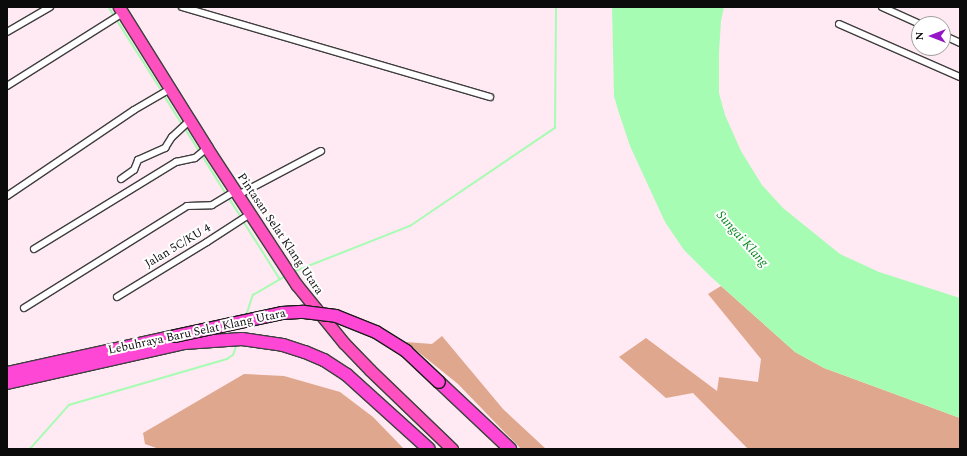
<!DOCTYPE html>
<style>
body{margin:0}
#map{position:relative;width:967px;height:456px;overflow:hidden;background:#ffe9f2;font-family:Spectral,serif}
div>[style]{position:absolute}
.forest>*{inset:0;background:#dfa78d}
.water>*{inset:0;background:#a7fcb3}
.stream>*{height:1.5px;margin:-0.75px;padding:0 0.75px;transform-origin:0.75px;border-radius:0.75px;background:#a7fcb3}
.roads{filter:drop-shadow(1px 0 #3e3e3e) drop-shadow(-1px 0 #3e3e3e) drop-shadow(0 1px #3e3e3e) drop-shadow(0 -1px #3e3e3e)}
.minor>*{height:6px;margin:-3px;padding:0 3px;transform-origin:3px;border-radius:3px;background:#fff}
.trunk>*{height:11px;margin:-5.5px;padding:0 5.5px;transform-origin:5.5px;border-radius:5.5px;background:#ff50bf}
.motorway>*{height:12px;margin:-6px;padding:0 6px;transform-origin:6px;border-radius:6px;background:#ff47d6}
.bridges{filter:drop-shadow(1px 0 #1c1c1c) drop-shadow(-1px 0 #1c1c1c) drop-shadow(0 1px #1c1c1c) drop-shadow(0 -1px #1c1c1c)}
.motorway-bridge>*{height:12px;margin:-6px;padding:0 6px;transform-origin:6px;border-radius:6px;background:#ff47d6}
span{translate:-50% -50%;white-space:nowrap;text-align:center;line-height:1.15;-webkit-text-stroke:4px #fff;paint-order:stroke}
.street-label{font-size:12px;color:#0b0b0b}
.water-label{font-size:13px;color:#0b8924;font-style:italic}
.frame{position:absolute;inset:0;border:8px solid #0b0b0b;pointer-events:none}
.north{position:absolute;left:911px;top:16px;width:40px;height:40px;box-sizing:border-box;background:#fff;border:1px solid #9d9d9d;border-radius:50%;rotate:270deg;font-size:11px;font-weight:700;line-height:16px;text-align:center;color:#0b0b0b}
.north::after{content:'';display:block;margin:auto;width:14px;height:18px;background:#9517c7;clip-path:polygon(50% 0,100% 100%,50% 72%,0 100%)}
</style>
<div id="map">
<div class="forest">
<i style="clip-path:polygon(721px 286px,795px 352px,824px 368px,960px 418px,960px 449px,748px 449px,693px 393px,666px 398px,619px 357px,646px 338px,717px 391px,719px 377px,758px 382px,761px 359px,708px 294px)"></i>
<i style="clip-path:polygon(442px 336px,503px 409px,546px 449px,521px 449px,458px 384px,406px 342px,432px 344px)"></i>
<i style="clip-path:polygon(244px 374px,284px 376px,340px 392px,373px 417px,404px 449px,159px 449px,145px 444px,143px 433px)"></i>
</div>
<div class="water">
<i style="clip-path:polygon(612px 7px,724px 7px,721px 21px,719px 52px,719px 93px,725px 115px,741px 151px,762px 185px,783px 208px,840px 254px,879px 272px,960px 298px,960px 418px,824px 368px,795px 352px,710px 276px,684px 250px,665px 222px,630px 146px,618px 110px,614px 96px)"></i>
</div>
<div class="stream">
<i style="left:109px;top:7px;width:12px;rotate:59deg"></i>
<i style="left:117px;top:20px;width:84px;rotate:57.6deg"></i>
<i style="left:164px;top:95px;width:36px;rotate:58deg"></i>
<i style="left:185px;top:128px;width:28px;rotate:58deg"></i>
<i style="left:202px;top:155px;width:47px;rotate:58deg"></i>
<i style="left:229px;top:198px;width:24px;rotate:57deg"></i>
<i style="left:244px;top:222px;width:67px;rotate:57.7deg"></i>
<i style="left:293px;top:272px;width:126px;rotate:-21.5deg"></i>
<i style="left:410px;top:226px;width:175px;rotate:-34.1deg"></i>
<i style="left:555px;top:128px;width:121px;rotate:-89.5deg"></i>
<i style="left:246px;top:316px;width:22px;rotate:-72deg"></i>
<i style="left:253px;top:295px;width:38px;rotate:-30deg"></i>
<i style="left:30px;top:449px;width:59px;rotate:-48.4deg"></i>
<i style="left:69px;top:405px;width:165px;rotate:-16.2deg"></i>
<i style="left:227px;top:359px;width:7px;rotate:-34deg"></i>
<i style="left:233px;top:355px;width:12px;rotate:-70deg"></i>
</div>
<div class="roads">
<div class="minor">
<i style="left:182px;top:7px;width:321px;rotate:16.3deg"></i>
<i style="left:882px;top:7px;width:42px;rotate:24.1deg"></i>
<i style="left:839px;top:24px;width:132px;rotate:23.7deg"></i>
<i style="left:7px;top:32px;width:50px;rotate:-30.2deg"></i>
<i style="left:943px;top:35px;width:19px;rotate:25deg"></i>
<i style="left:7px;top:86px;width:137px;rotate:-32.2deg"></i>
<i style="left:121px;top:179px;width:16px;rotate:-35deg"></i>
<i style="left:134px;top:170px;width:11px;rotate:-68deg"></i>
<i style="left:138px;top:160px;width:30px;rotate:-24deg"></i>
<i style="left:165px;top:148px;width:13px;rotate:-58deg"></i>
<i style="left:172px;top:137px;width:25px;rotate:-43deg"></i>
<i style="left:238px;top:195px;width:94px;rotate:-27.9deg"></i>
<i style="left:7px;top:196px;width:153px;rotate:-34.1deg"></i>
<i style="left:134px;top:110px;width:42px;rotate:-30.3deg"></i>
<i style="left:34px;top:249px;width:167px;rotate:-31.5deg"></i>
<i style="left:176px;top:162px;width:19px;rotate:-12deg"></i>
<i style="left:195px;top:158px;width:16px;rotate:-40deg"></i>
<i style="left:117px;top:297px;width:105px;rotate:-31.4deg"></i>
<i style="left:207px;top:242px;width:51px;rotate:-33.1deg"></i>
<i style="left:24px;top:308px;width:192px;rotate:-32deg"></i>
<i style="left:187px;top:206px;width:25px;rotate:-2deg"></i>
<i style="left:212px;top:205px;width:27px;rotate:-31deg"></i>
</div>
<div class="trunk">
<i style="left:119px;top:7px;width:166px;rotate:58deg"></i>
<i style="left:207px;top:148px;width:163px;rotate:56.8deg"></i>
<i style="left:296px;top:284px;width:76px;rotate:50.9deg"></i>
<i style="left:344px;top:343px;width:37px;rotate:46deg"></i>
<i style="left:370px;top:370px;width:114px;rotate:43.9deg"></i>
</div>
<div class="motorway">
<i style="left:7px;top:373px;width:172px;rotate:-12.4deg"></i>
<i style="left:439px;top:382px;width:98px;rotate:43.3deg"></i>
<i style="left:7px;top:383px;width:181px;rotate:-12.7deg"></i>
<i style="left:184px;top:343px;width:58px;rotate:-3.9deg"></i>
<i style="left:242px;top:339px;width:41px;rotate:8.3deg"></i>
<i style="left:283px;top:345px;width:23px;rotate:18deg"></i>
<i style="left:305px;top:352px;width:21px;rotate:23deg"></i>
<i style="left:324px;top:360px;width:27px;rotate:33deg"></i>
<i style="left:347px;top:375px;width:110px;rotate:42.1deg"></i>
</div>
</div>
<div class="bridges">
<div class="motorway-bridge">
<i style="left:175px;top:336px;width:109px;rotate:-12.1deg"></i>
<i style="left:282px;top:313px;width:22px;rotate:-3deg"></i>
<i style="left:304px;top:312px;width:32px;rotate:7deg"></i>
<i style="left:336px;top:316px;width:43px;rotate:21.8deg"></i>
<i style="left:376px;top:332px;width:36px;rotate:32deg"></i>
<i style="left:406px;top:351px;width:45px;rotate:43.2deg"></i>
</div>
</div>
<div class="street-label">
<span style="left:280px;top:234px;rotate:56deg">Pintasan Selat Klang Utara</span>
<span style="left:178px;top:246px;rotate:-31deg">Jalan 5C/KU 4</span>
<span style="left:197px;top:332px;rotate:-12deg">Lebuhraya Baru Selat Klang Utara</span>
</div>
<div class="water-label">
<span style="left:742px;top:239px;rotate:48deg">Sungai Klang</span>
</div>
<div class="frame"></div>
<div class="north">N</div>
</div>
